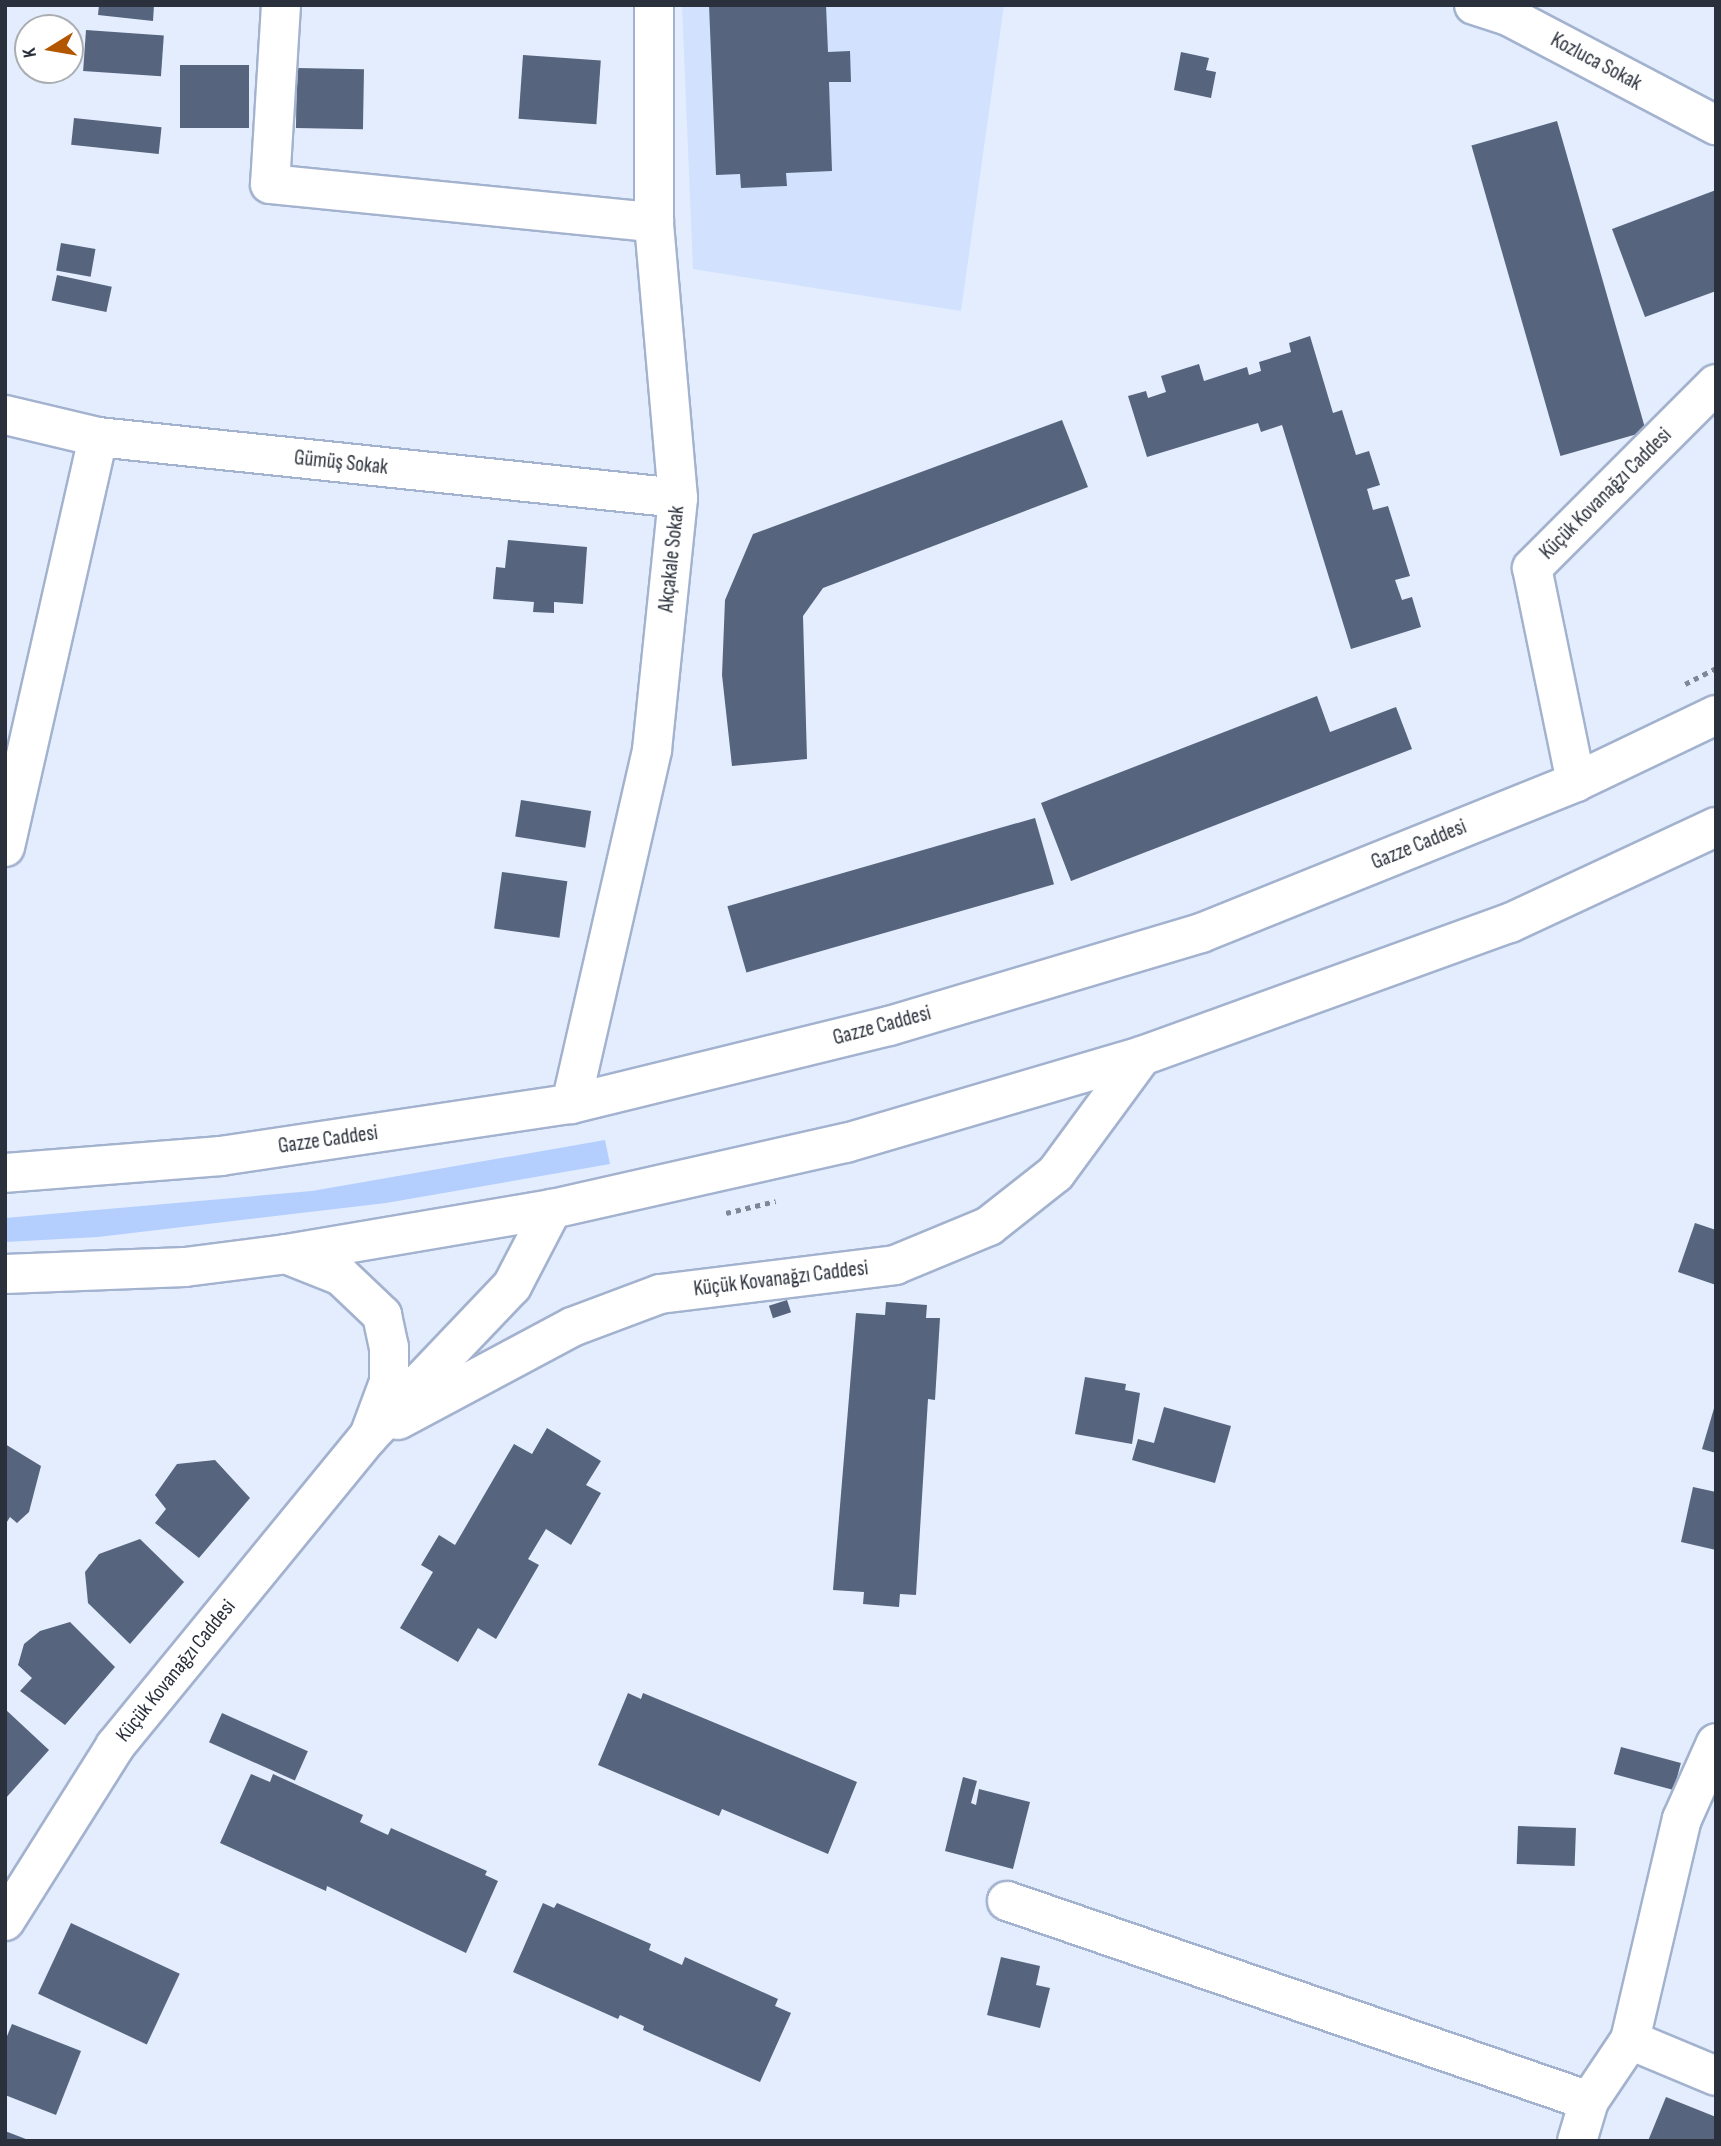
<!DOCTYPE html>
<meta charset="utf-8">
<style>
body{margin:0}
#map{position:relative;width:1721px;height:2146px;overflow:hidden;background:#e3edfe;font-family:"Sofia Sans Condensed",sans-serif}
div>[style]{position:absolute}
.built>*{inset:0;background:#d1e1fe}
.green>*{inset:0;background:#b4cefe}
.building>*{inset:0;background:#56647d;transform-origin:0 0}
.path>*{height:4.5px;margin-top:-2.25px;transform-origin:0;background:repeating-linear-gradient(90deg,#7f8795 0 5px,transparent 0 10px)}
.roads{filter:drop-shadow(2px 0 #a3b2ce) drop-shadow(-2px 0 #a3b2ce) drop-shadow(0 2px #a3b2ce) drop-shadow(0 -2px #a3b2ce)}
.minor>*{height:38px;margin:-19px;padding:0 19px;transform-origin:19px;border-radius:19px;background:#fff}
.major>*{height:38px;margin:-19px;padding:0 19px;transform-origin:19px;border-radius:19px;background:#fff}
span{translate:-50% -50%;white-space:nowrap;text-align:center;line-height:1.15;-webkit-text-stroke:7px #fff;paint-order:stroke}
.street-label{font-size:21px;color:#2b313c}
.frame{position:absolute;inset:0;border:7px solid #2b313c;pointer-events:none}
.north{position:absolute;left:14px;top:14px;width:70px;height:70px;box-sizing:border-box;background:#fff;border:2px solid #aaadb1;border-radius:50%;rotate:259deg;font-size:19px;font-weight:700;line-height:28px;text-align:center;color:#2b313c}
.north::after{content:'';display:block;margin:auto;width:24px;height:32px;background:#b35600;clip-path:polygon(50% 0,100% 100%,50% 72%,0 100%)}
</style>
<div id="map">
<div class="built">
<i style="clip-path:polygon(682px 5px,1004px 5px,961px 311px,693px 269px)"></i>
</div>
<div class="green">
<i style="clip-path:polygon(605px 1140px,610px 1164px,386px 1203px,98px 1237px,5px 1242px,5px 1218px,312px 1191px)"></i>
</div>
<div class="building">
<i style="clip-path:polygon(99px 5px,154px 5px,153px 21px,98px 15px)"></i>
<i style="clip-path:polygon(709px 5px,826px 5px,828px 52px,850px 51px,851px 82px,829px 82px,832px 171px,786px 173px,787px 186px,741px 188px,740px 174px,716px 175px)"></i>
<i style="left:86px;top:30px;width:78px;height:41px;rotate:4deg"></i>
<i style="clip-path:polygon(1181px 52px,1209px 58px,1206px 70px,1216px 72px,1211px 98px,1174px 90px)"></i>
<i style="left:523px;top:55px;width:78px;height:64px;rotate:4deg"></i>
<i style="left:249px;top:65px;width:63px;height:69px;rotate:90deg"></i>
<i style="left:297px;top:68px;width:67px;height:60px;rotate:1deg"></i>
<i style="left:74px;top:118px;width:88px;height:27px;rotate:6deg"></i>
<i style="left:1557px;top:121px;width:323px;height:89px;rotate:74deg"></i>
<i style="clip-path:polygon(1716px 190px,1716px 291px,1645px 317px,1612px 229px)"></i>
<i style="left:61px;top:243px;width:35px;height:28px;rotate:10deg"></i>
<i style="left:57px;top:275px;width:56px;height:26px;rotate:12deg"></i>
<i style="clip-path:polygon(1310px 336px,1333px 413px,1342px 410px,1356px 455px,1369px 451px,1380px 485px,1367px 489px,1373px 510px,1388px 506px,1410px 576px,1395px 580px,1402px 600px,1412px 597px,1421px 627px,1351px 649px,1282px 425px,1261px 432px,1258px 423px,1147px 457px,1128px 396px,1146px 391px,1148px 398px,1166px 392px,1161px 376px,1199px 364px,1204px 381px,1247px 367px,1249px 375px,1261px 371px,1259px 362px,1291px 352px,1289px 343px)"></i>
<i style="clip-path:polygon(1062px 420px,1088px 487px,823px 588px,803px 616px,807px 759px,732px 766px,722px 675px,725px 600px,753px 534px)"></i>
<i style="clip-path:polygon(508px 540px,587px 547px,583px 604px,554px 602px,554px 613px,533px 612px,534px 602px,493px 599px,496px 567px,505px 568px)"></i>
<i style="clip-path:polygon(1317px 696px,1330px 732px,1396px 707px,1412px 749px,1071px 881px,1041px 803px)"></i>
<i style="left:521px;top:800px;width:71px;height:37px;rotate:9deg"></i>
<i style="left:1035px;top:818px;width:69px;height:320px;rotate:74deg"></i>
<i style="left:502px;top:872px;width:66px;height:57px;rotate:8deg"></i>
<i style="clip-path:polygon(1695px 1223px,1716px 1230px,1716px 1285px,1678px 1272px)"></i>
<i style="left:787px;top:1300px;width:13px;height:19px;rotate:72deg"></i>
<i style="clip-path:polygon(886px 1302px,927px 1305px,926px 1318px,940px 1318px,935px 1400px,928px 1399px,916px 1595px,900px 1594px,899px 1607px,863px 1604px,864px 1592px,833px 1590px,856px 1313px,885px 1315px)"></i>
<i style="clip-path:polygon(1085px 1377px,1126px 1384px,1125px 1390px,1140px 1393px,1132px 1444px,1075px 1434px)"></i>
<i style="clip-path:polygon(1715px 1405px,1716px 1405px,1716px 1453px,1702px 1449px)"></i>
<i style="clip-path:polygon(1164px 1407px,1231px 1426px,1215px 1483px,1132px 1460px,1138px 1439px,1154px 1443px)"></i>
<i style="clip-path:polygon(547px 1428px,601px 1461px,586px 1485px,601px 1493px,571px 1545px,546px 1529px,528px 1559px,539px 1565px,496px 1639px,478px 1628px,458px 1662px,400px 1628px,433px 1572px,421px 1565px,439px 1535px,455px 1545px,514px 1444px,532px 1454px)"></i>
<i style="clip-path:polygon(5px 1444px,41px 1466px,29px 1512px,17px 1523px,10px 1517px,5px 1525px)"></i>
<i style="clip-path:polygon(215px 1460px,250px 1498px,199px 1558px,155px 1523px,166px 1509px,155px 1495px,177px 1464px)"></i>
<i style="clip-path:polygon(1693px 1487px,1716px 1492px,1716px 1550px,1681px 1542px)"></i>
<i style="clip-path:polygon(140px 1539px,184px 1582px,130px 1644px,88px 1603px,85px 1572px,99px 1554px)"></i>
<i style="clip-path:polygon(70px 1622px,115px 1667px,65px 1725px,20px 1691px,32px 1678px,18px 1665px,24px 1644px,40px 1631px)"></i>
<i style="clip-path:polygon(628px 1693px,641px 1699px,643px 1693px,857px 1782px,828px 1854px,722px 1809px,719px 1816px,598px 1765px)"></i>
<i style="clip-path:polygon(5px 1709px,49px 1750px,5px 1799px)"></i>
<i style="left:222px;top:1713px;width:94px;height:32px;rotate:24deg"></i>
<i style="left:1621px;top:1747px;width:62px;height:28px;rotate:15deg"></i>
<i style="clip-path:polygon(251px 1774px,270px 1782px,273px 1774px,363px 1815px,360px 1822px,388px 1835px,391px 1828px,487px 1871px,485px 1875px,498px 1881px,466px 1953px,327px 1886px,326px 1891px,220px 1843px)"></i>
<i style="clip-path:polygon(963px 1777px,977px 1781px,971px 1803px,976px 1805px,979px 1789px,1030px 1802px,1013px 1869px,945px 1851px)"></i>
<i style="left:1518px;top:1826px;width:58px;height:38px;rotate:2deg"></i>
<i style="clip-path:polygon(543px 1903px,554px 1908px,557px 1903px,651px 1944px,649px 1950px,682px 1965px,685px 1957px,778px 1999px,775px 2006px,791px 2013px,760px 2082px,643px 2030px,644px 2026px,620px 2015px,618px 2019px,513px 1972px)"></i>
<i style="left:71px;top:1923px;width:120px;height:78px;rotate:25deg"></i>
<i style="clip-path:polygon(1001px 1957px,1040px 1966px,1036px 1985px,1050px 1988px,1040px 2028px,987px 2015px)"></i>
<i style="clip-path:polygon(12px 2024px,81px 2051px,56px 2115px,5px 2095px,5px 2041px)"></i>
<i style="clip-path:polygon(1666px 2097px,1716px 2117px,1716px 2141px,1648px 2141px)"></i>
<i style="clip-path:polygon(5px 2131px,31px 2141px,5px 2141px)"></i>
</div>
<div class="path">
<i style="left:1685px;top:684px;width:35px;rotate:-27deg"></i>
<i style="left:726px;top:1213px;width:51px;rotate:-13.5deg"></i>
</div>
<div class="roads">
<div class="minor">
<i style="left:281px;top:5px;width:179px;rotate:93.5deg"></i>
<i style="left:270px;top:184px;width:386px;rotate:5.7deg"></i>
<i style="left:1474px;top:5px;width:38px;rotate:18deg"></i>
<i style="left:1510px;top:17px;width:233px;rotate:27.7deg"></i>
<i style="left:5px;top:415px;width:96px;rotate:13.3deg"></i>
<i style="left:98px;top:437px;width:583px;rotate:6deg"></i>
<i style="left:1576px;top:782px;width:218px;rotate:-101.6deg"></i>
<i style="left:1532px;top:568px;width:260px;rotate:-45deg"></i>
<i style="left:5px;top:847px;width:420px;rotate:-77.2deg"></i>
<i style="left:571px;top:1104px;width:363px;rotate:-77.1deg"></i>
<i style="left:652px;top:750px;width:253px;rotate:-84.1deg"></i>
<i style="left:678px;top:498px;width:277px;rotate:-95deg"></i>
<i style="left:654px;top:222px;width:217px;rotate:-90deg"></i>
<i style="left:398px;top:1420px;width:197px;rotate:-28.1deg"></i>
<i style="left:572px;top:1327px;width:94px;rotate:-20.6deg"></i>
<i style="left:660px;top:1294px;width:237px;rotate:-7deg"></i>
<i style="left:895px;top:1265px;width:102px;rotate:-22.5deg"></i>
<i style="left:989px;top:1226px;width:85px;rotate:-38.3deg"></i>
<i style="left:1056px;top:1173px;width:145px;rotate:-53.7deg"></i>
<i style="left:1007px;top:1901px;width:615px;rotate:18.96deg"></i>
<i style="left:5px;top:1921px;width:207px;rotate:-57.8deg"></i>
<i style="left:115px;top:1746px;width:401px;rotate:-50.7deg"></i>
<i style="left:369px;top:1436px;width:207px;rotate:-46.4deg"></i>
<i style="left:512px;top:1286px;width:87px;rotate:-62.5deg"></i>
<i style="left:1630px;top:2040px;width:93px;rotate:22.7deg"></i>
<i style="left:1577px;top:2141px;width:42px;rotate:-73.3deg"></i>
<i style="left:1589px;top:2101px;width:73px;rotate:-56.1deg"></i>
<i style="left:1630px;top:2040px;width:227px;rotate:-76.8deg"></i>
<i style="left:1682px;top:1819px;width:83px;rotate:-65.9deg"></i>
</div>
<div class="major">
<i style="left:5px;top:1173px;width:217px;rotate:-4.5deg"></i>
<i style="left:221px;top:1156px;width:354px;rotate:-8.5deg"></i>
<i style="left:571px;top:1104px;width:327px;rotate:-13.8deg"></i>
<i style="left:889px;top:1026px;width:326px;rotate:-16.6deg"></i>
<i style="left:1201px;top:933px;width:404px;rotate:-21.9deg"></i>
<i style="left:1576px;top:782px;width:155px;rotate:-25.6deg"></i>
<i style="left:286px;top:1254px;width:59px;rotate:21.8deg"></i>
<i style="left:341px;top:1276px;width:57px;rotate:43.6deg"></i>
<i style="left:382px;top:1315px;width:33px;rotate:78deg"></i>
<i style="left:389px;top:1347px;width:35px;rotate:90deg"></i>
<i style="left:389px;top:1382px;width:58px;rotate:110.3deg"></i>
<i style="left:5px;top:1274px;width:180px;rotate:-2.2deg"></i>
<i style="left:185px;top:1267px;width:102px;rotate:-7.3deg"></i>
<i style="left:286px;top:1254px;width:270px;rotate:-9.6deg"></i>
<i style="left:552px;top:1209px;width:301px;rotate:-12.7deg"></i>
<i style="left:846px;top:1143px;width:309px;rotate:-16.4deg"></i>
<i style="left:1142px;top:1056px;width:391px;rotate:-19.9deg"></i>
<i style="left:1510px;top:923px;width:227px;rotate:-25deg"></i>
</div>
</div>
<div class="street-label">
<span style="left:1596px;top:62px;rotate:28deg">Kozluca Sokak</span>
<span style="left:341px;top:463px;rotate:6deg">Gümüş Sokak</span>
<span style="left:1606px;top:494px;rotate:-45deg">Küçük Kovanağzı Caddesi</span>
<span style="left:672px;top:559px;rotate:-84deg">Akçakale Sokak</span>
<span style="left:1419px;top:845px;rotate:-22deg">Gazze Caddesi</span>
<span style="left:882px;top:1026px;rotate:-15deg">Gazze Caddesi</span>
<span style="left:328px;top:1140px;rotate:-8deg">Gazze Caddesi</span>
<span style="left:781px;top:1279px;rotate:-7deg">Küçük Kovanağzı Caddesi</span>
<span style="left:176px;top:1671px;rotate:-51deg">Küçük Kovanağzı Caddesi</span>
</div>
<div class="frame"></div>
<div class="north">K</div>
</div>
